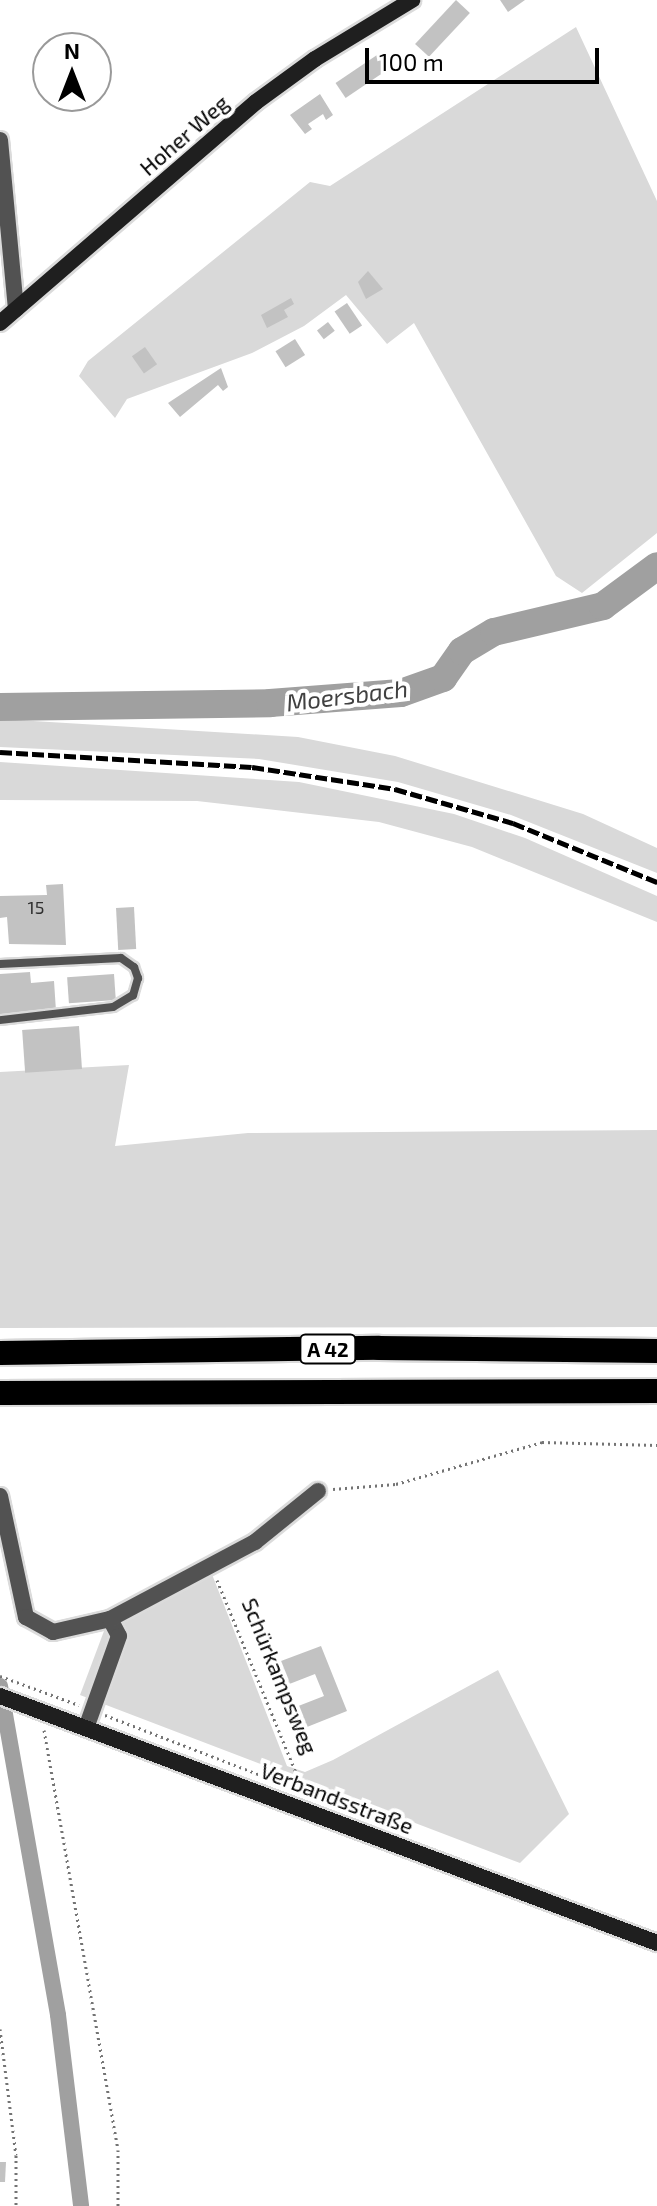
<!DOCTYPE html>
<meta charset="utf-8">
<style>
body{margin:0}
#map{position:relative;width:657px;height:2206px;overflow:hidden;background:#fff;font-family:"Exo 2",sans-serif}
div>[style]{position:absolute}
.green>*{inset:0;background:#d9d9d9}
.canal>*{height:16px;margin:-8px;padding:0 8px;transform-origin:8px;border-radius:8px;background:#a0a0a0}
.river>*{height:28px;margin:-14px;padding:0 14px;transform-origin:14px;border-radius:14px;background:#a0a0a0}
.building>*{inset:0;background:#c2c2c2;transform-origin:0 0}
.path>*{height:3px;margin-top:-1.5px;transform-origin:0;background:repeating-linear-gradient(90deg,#747474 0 2px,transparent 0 6px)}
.roads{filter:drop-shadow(2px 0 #dbdbdb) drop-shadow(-2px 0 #dbdbdb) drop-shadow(0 2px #dbdbdb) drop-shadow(0 -2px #dbdbdb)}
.lane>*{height:8px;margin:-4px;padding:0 4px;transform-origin:4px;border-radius:4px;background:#525252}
.street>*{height:16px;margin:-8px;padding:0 8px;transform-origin:8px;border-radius:8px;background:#525252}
.secondary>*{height:16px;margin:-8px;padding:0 8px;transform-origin:8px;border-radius:8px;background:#1f1f1f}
.highway>*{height:24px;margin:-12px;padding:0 12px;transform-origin:12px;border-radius:12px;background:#000}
.rail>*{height:5px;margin-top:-2.5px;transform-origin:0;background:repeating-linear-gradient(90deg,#000 0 12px,transparent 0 16px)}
span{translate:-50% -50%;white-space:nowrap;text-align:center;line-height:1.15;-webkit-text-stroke:8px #fff;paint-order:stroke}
.number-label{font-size:18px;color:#303030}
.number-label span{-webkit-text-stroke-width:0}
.shield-label span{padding:2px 6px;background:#fff;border:2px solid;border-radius:6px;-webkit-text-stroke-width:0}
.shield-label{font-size:20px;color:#000;font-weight:700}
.street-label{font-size:22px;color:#000}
.water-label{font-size:24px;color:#414141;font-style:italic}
.north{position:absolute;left:32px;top:32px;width:80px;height:80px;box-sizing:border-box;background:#fff;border:2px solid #999;border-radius:50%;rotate:0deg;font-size:22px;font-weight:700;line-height:32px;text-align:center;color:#000}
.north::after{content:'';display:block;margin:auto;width:28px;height:36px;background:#000;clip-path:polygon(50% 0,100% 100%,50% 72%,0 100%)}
.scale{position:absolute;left:365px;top:48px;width:234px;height:36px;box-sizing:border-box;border:4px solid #000;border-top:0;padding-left:10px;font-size:24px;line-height:28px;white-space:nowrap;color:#000;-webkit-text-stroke:6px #fff;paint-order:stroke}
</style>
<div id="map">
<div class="green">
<i style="clip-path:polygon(576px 27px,657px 201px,657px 533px,582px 593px,556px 576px,414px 323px,387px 344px,346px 295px,304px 326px,252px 353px,127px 399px,115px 418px,79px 376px,88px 361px,310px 182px,330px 186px)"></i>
<i style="clip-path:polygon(0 719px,298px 737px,395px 756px,583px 814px,657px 848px,657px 873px,511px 815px,398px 782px,259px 759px,0 747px)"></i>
<i style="clip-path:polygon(0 762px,299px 782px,454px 814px,525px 838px,657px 896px,657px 922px,472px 847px,379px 822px,197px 801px,0 800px)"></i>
<i style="clip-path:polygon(129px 1065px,115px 1146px,248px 1133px,657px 1130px,657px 1327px,0 1328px,0 1072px)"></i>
<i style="clip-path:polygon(206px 1559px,287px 1766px,305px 1772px,333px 1760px,498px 1670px,569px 1814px,520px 1863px,80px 1695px,113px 1607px)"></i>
</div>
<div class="canal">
<i style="left:0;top:1686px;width:334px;rotate:80deg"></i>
<i style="left:58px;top:2015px;width:192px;rotate:83.1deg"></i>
</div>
<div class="river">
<i style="left:0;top:707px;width:270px;rotate:-0.8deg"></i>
<i style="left:270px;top:703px;width:131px;rotate:-4.4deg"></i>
<i style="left:401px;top:693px;width:45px;rotate:-19.7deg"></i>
<i style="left:443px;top:678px;width:33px;rotate:-55deg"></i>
<i style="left:462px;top:651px;width:37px;rotate:-31deg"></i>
<i style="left:494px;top:632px;width:112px;rotate:-13.4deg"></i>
<i style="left:603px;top:606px;width:67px;rotate:-36.5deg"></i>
</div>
<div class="building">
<i style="left:456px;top:0;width:19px;height:60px;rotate:43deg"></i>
<i style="clip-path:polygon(500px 0,525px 0,508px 12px)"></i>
<i style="left:377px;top:55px;width:18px;height:50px;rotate:56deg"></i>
<i style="clip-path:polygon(320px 94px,333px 115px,326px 120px,323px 114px,308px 124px,312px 129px,305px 134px,290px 115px)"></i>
<i style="clip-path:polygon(368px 271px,383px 289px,366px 299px,358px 282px)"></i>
<i style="clip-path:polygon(291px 298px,294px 304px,284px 310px,288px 317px,267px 328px,261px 315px)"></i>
<i style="left:347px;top:303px;width:27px;height:15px;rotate:56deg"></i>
<i style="left:328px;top:322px;width:11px;height:14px;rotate:52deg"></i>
<i style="left:295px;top:339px;width:19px;height:23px;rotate:58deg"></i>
<i style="left:145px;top:347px;width:21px;height:16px;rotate:55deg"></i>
<i style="clip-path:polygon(221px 368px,228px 387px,223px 391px,218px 385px,180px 417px,168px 403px)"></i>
<i style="clip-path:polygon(63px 884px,66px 945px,9px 944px,7px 917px,0 918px,0 896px,47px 895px,46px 885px)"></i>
<i style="left:134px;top:907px;width:42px;height:18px;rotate:87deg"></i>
<i style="clip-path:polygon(30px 972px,31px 983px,54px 981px,56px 1011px,0 1015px,0 974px)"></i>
<i style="left:114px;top:974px;width:26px;height:47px;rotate:86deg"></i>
<i style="left:79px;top:1026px;width:43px;height:57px;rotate:86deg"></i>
<i style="clip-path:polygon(321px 1646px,347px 1711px,292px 1733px,283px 1712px,324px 1696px,315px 1674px,274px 1690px,265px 1667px)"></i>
<i style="clip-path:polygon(0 2162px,6px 2162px,5px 2182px,0 2182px)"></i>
</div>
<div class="path">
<i style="left:333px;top:1489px;width:63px;rotate:-4.5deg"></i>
<i style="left:396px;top:1484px;width:152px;rotate:-16deg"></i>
<i style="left:542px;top:1442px;width:115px;rotate:1.5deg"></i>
<i style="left:217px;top:1580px;width:211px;rotate:67.7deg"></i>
<i style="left:297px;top:1775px;width:18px;rotate:87deg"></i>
<i style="left:0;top:1676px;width:84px;rotate:20.2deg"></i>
<i style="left:105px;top:1715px;width:200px;rotate:21.1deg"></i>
<i style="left:44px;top:1730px;width:426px;rotate:80deg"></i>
<i style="left:118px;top:2150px;width:56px;rotate:90deg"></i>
<i style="left:0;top:2029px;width:127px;rotate:82.8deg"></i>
<i style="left:16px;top:2155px;width:51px;rotate:90deg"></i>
</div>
<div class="roads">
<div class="lane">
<i style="left:0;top:964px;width:121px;rotate:-2.8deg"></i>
<i style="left:121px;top:958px;width:16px;rotate:35deg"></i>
<i style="left:134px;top:967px;width:12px;rotate:70deg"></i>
<i style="left:138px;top:978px;width:18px;rotate:106deg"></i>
<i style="left:133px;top:995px;width:23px;rotate:149deg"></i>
<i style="left:113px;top:1007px;width:114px;rotate:173.4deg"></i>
</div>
<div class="street">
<i style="left:0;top:140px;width:170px;rotate:84.6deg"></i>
<i style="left:0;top:1496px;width:124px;rotate:77.9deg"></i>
<i style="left:26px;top:1617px;width:31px;rotate:29deg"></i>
<i style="left:53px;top:1632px;width:58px;rotate:-12.8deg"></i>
<i style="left:110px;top:1619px;width:19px;rotate:62deg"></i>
<i style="left:119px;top:1636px;width:98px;rotate:109.7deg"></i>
<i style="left:110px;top:1619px;width:164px;rotate:-28deg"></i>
<i style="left:255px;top:1542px;width:81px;rotate:-39deg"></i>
</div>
<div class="secondary">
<i style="left:0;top:323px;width:338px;rotate:-40.8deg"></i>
<i style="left:256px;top:102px;width:73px;rotate:-36.1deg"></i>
<i style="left:315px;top:59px;width:114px;rotate:-31.3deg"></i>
<i style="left:0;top:1696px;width:702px;rotate:20.6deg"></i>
</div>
<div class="highway">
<i style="left:0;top:1353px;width:379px;rotate:-0.8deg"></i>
<i style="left:379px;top:1348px;width:278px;rotate:0.6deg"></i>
<i style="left:0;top:1393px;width:657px;rotate:-0.17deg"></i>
</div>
</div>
<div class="rail">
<i style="left:0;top:752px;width:252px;rotate:3.4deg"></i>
<i style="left:252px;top:767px;width:145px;rotate:8.7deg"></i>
<i style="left:395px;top:789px;width:123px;rotate:16.1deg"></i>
<i style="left:513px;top:823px;width:156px;rotate:22.3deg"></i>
</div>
<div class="number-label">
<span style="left:36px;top:907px">15</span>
</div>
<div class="shield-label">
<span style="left:328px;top:1349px">A 42</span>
</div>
<div class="street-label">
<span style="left:184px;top:135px;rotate:-41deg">Hoher Weg</span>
<span style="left:280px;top:1676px;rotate:68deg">Schürkampsweg</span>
<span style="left:337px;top:1798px;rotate:21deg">Verbandsstraße</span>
</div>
<div class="water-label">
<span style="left:347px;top:695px;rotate:-7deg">Moersbach</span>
</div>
<div class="north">N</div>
<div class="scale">100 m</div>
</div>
